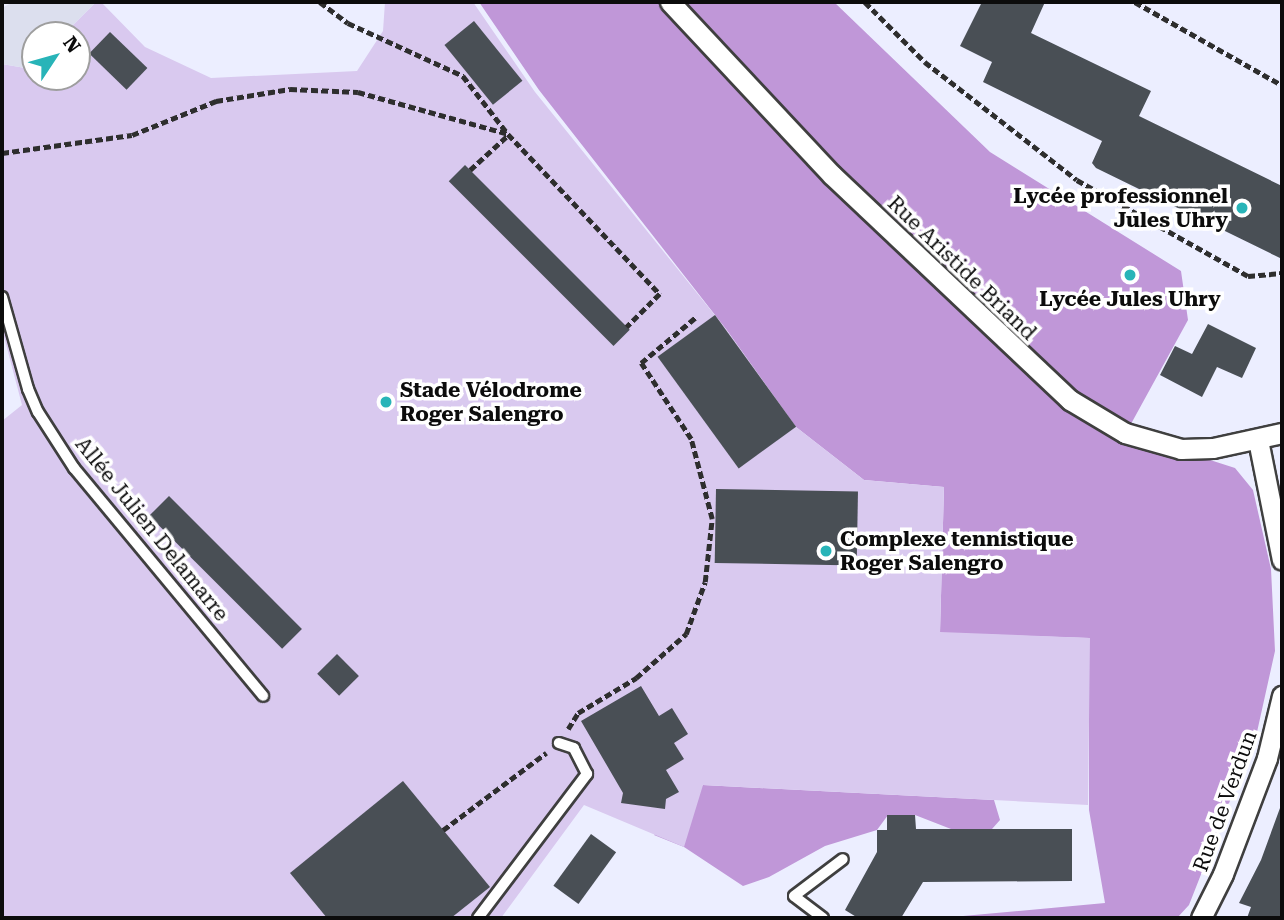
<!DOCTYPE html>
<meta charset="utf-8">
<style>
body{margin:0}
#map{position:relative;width:1284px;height:920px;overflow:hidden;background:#eceeff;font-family:"Roboto Serif",serif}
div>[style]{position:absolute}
.forest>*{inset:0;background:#c097d8}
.pitch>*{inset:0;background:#d9c9ef}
.plaza>*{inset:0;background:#dcdfee}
.building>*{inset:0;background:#494f55;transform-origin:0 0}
.path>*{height:4.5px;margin-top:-2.25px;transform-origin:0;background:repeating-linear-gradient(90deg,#2e2e2e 0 7px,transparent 0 10.5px)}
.roads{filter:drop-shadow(2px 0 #3f3f3f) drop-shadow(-2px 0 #3f3f3f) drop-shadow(0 2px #3f3f3f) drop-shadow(0 -2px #3f3f3f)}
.service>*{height:10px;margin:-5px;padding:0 5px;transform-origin:5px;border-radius:5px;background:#fff}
.minor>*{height:19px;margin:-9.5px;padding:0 9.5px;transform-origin:9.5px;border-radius:9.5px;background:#fff}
.dots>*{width:19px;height:19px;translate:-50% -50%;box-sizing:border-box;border:4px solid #fff;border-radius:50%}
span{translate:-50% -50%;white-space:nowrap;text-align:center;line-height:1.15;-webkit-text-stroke:7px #fff;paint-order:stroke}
.poi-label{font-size:21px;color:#0c0c0c;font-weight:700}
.right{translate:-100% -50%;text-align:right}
.left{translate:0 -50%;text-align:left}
.street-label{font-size:21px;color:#0c0c0c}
.frame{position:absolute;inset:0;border:4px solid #0c0c0c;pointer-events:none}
.north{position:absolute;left:21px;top:21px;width:70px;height:70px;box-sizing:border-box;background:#fff;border:2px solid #9e9e9e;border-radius:50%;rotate:54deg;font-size:19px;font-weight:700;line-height:28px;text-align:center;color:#0c0c0c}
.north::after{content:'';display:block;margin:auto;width:24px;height:32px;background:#28b4b8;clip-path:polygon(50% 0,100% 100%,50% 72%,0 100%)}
</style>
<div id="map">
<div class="forest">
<i style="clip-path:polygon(479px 2px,834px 2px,990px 152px,1181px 271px,1188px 320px,1126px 433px,1235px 468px,1253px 490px,1271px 569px,1275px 651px,1257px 732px,1189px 905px,1177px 918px,941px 918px,1105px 903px,1089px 810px,1089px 638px,940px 633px,944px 487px,864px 480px,796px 427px,726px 329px,539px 90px)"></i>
<i style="clip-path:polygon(703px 785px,994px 800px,1000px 820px,992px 829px,951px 829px,915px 815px,888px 815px,877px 830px,825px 846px,769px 877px,743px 886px,684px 847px,654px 835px)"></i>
</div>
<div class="pitch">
<i style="clip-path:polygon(96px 2px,101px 2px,145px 47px,211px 78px,357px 71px,383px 31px,385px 2px,473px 2px,535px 92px,726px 329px,796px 427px,864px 480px,944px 487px,940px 632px,1090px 638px,1088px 805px,703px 785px,684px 847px,584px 805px,501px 918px,2px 918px,2px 421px,22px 405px,2px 329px,2px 64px,31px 69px,35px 65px,35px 77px,77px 77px,77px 35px,63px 35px)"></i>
</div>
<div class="plaza">
<i style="clip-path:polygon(13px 2px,96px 2px,63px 35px,35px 35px,35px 65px,31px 69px,2px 64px,2px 8px)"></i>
</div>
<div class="building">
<i style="clip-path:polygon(982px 2px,1045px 2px,1031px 33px,1151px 91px,1139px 116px,1282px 186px,1282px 259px,1096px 168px,1092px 163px,1102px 141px,983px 82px,992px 62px,960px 46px)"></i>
<i style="left:474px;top:21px;width:77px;height:38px;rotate:51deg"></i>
<i style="left:110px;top:32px;width:52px;height:30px;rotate:44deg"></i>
<i style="left:465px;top:165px;width:233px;height:23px;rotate:45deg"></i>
<i style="left:715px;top:315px;width:138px;height:71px;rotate:54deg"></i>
<i style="clip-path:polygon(1208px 324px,1256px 348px,1242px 378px,1217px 367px,1202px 397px,1160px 375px,1175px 346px,1192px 354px)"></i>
<i style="left:716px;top:489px;width:142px;height:74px;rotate:1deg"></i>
<i style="left:169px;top:496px;width:188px;height:28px;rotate:45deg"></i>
<i style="left:337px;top:654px;width:31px;height:28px;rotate:45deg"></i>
<i style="clip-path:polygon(641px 686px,659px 716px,672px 708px,688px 734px,674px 743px,684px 759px,666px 770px,679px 792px,666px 799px,665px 809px,621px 803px,623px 793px,581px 721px)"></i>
<i style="clip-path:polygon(403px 781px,490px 887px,451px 918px,327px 918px,290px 873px)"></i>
<i style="clip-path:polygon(1280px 808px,1282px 918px,1247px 918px,1251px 907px,1239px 903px,1261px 860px)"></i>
<i style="clip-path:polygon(887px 815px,915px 815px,916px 829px,1072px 829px,1072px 881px,923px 882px,901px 918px,858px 918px,845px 910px,877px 852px,877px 830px,887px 830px)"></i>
<i style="left:591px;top:834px;width:31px;height:64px;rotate:36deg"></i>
</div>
<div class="path">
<i style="left:320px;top:2px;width:35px;rotate:37deg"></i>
<i style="left:348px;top:23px;width:127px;rotate:24.7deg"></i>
<i style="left:463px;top:76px;width:73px;rotate:52.2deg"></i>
<i style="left:508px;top:134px;width:221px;rotate:46.5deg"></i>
<i style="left:660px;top:294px;width:47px;rotate:135deg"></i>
<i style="left:865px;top:2px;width:85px;rotate:45deg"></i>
<i style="left:925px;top:62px;width:192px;rotate:37.8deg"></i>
<i style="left:1077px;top:180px;width:196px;rotate:29.3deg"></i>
<i style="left:1248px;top:276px;width:34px;rotate:-5deg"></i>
<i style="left:1135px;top:2px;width:169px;rotate:29.5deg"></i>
<i style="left:2px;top:153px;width:131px;rotate:-7.9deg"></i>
<i style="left:132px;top:135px;width:91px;rotate:-22deg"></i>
<i style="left:216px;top:101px;width:75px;rotate:-9.2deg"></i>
<i style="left:290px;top:89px;width:68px;rotate:2.5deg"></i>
<i style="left:358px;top:92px;width:156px;rotate:15.6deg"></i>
<i style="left:470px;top:170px;width:52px;rotate:-42.6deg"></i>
<i style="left:568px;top:729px;width:19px;rotate:-58deg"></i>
<i style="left:578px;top:713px;width:68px;rotate:-31.1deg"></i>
<i style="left:636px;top:678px;width:67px;rotate:-41.3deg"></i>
<i style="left:686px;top:634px;width:55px;rotate:-69.9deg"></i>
<i style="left:705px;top:582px;width:63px;rotate:-83.7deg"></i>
<i style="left:712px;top:519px;width:83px;rotate:-104.7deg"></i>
<i style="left:691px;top:439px;width:91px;rotate:-123.3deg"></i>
<i style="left:641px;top:363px;width:72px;rotate:-39.9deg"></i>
<i style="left:443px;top:830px;width:129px;rotate:-36.8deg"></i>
</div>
<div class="roads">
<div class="service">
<i style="left:2px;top:297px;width:96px;rotate:74.2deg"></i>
<i style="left:28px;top:389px;width:25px;rotate:67deg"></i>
<i style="left:38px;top:412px;width:67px;rotate:57.3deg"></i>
<i style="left:74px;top:468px;width:296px;rotate:50.3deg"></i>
<i style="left:478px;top:918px;width:181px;rotate:-52.9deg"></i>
<i style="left:587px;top:774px;width:29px;rotate:-117deg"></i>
<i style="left:574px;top:748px;width:16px;rotate:-162deg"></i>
<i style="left:823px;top:918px;width:36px;rotate:-143deg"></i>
<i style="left:794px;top:896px;width:61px;rotate:-37.1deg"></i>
</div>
<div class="minor">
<i style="left:670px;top:2px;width:237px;rotate:46.9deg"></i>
<i style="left:832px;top:175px;width:328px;rotate:43.4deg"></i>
<i style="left:1070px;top:400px;width:64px;rotate:31deg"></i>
<i style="left:1125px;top:433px;width:58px;rotate:15.9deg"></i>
<i style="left:1181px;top:449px;width:32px;rotate:-2deg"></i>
<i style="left:1213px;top:448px;width:71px;rotate:-12.3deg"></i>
<i style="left:1258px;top:440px;width:122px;rotate:78.7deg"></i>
<i style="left:1201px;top:918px;width:49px;rotate:-63.4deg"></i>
<i style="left:1223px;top:874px;width:124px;rotate:-69.2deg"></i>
<i style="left:1267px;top:758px;width:64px;rotate:-76.4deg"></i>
</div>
</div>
<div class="dots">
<i style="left:1242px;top:208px;background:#28b4b8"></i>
<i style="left:1130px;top:275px;background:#28b4b8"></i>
<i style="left:386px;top:402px;background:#28b4b8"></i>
<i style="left:826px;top:551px;background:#28b4b8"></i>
</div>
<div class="poi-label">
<span class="right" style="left:1228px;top:208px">Lycée professionnel<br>Jules Uhry</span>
<span style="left:1130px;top:299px">Lycée Jules Uhry</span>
<span class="left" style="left:400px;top:402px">Stade Vélodrome<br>Roger Salengro</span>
<span class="left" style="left:840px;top:551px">Complexe tennistique<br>Roger Salengro</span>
</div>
<div class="street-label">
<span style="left:962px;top:268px;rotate:44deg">Rue Aristide Briand</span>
<span style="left:152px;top:529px;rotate:51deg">Allée Julien Delamarre</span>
<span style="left:1225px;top:801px;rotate:-70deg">Rue de Verdun</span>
</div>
<div class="frame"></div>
<div class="north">N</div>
</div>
